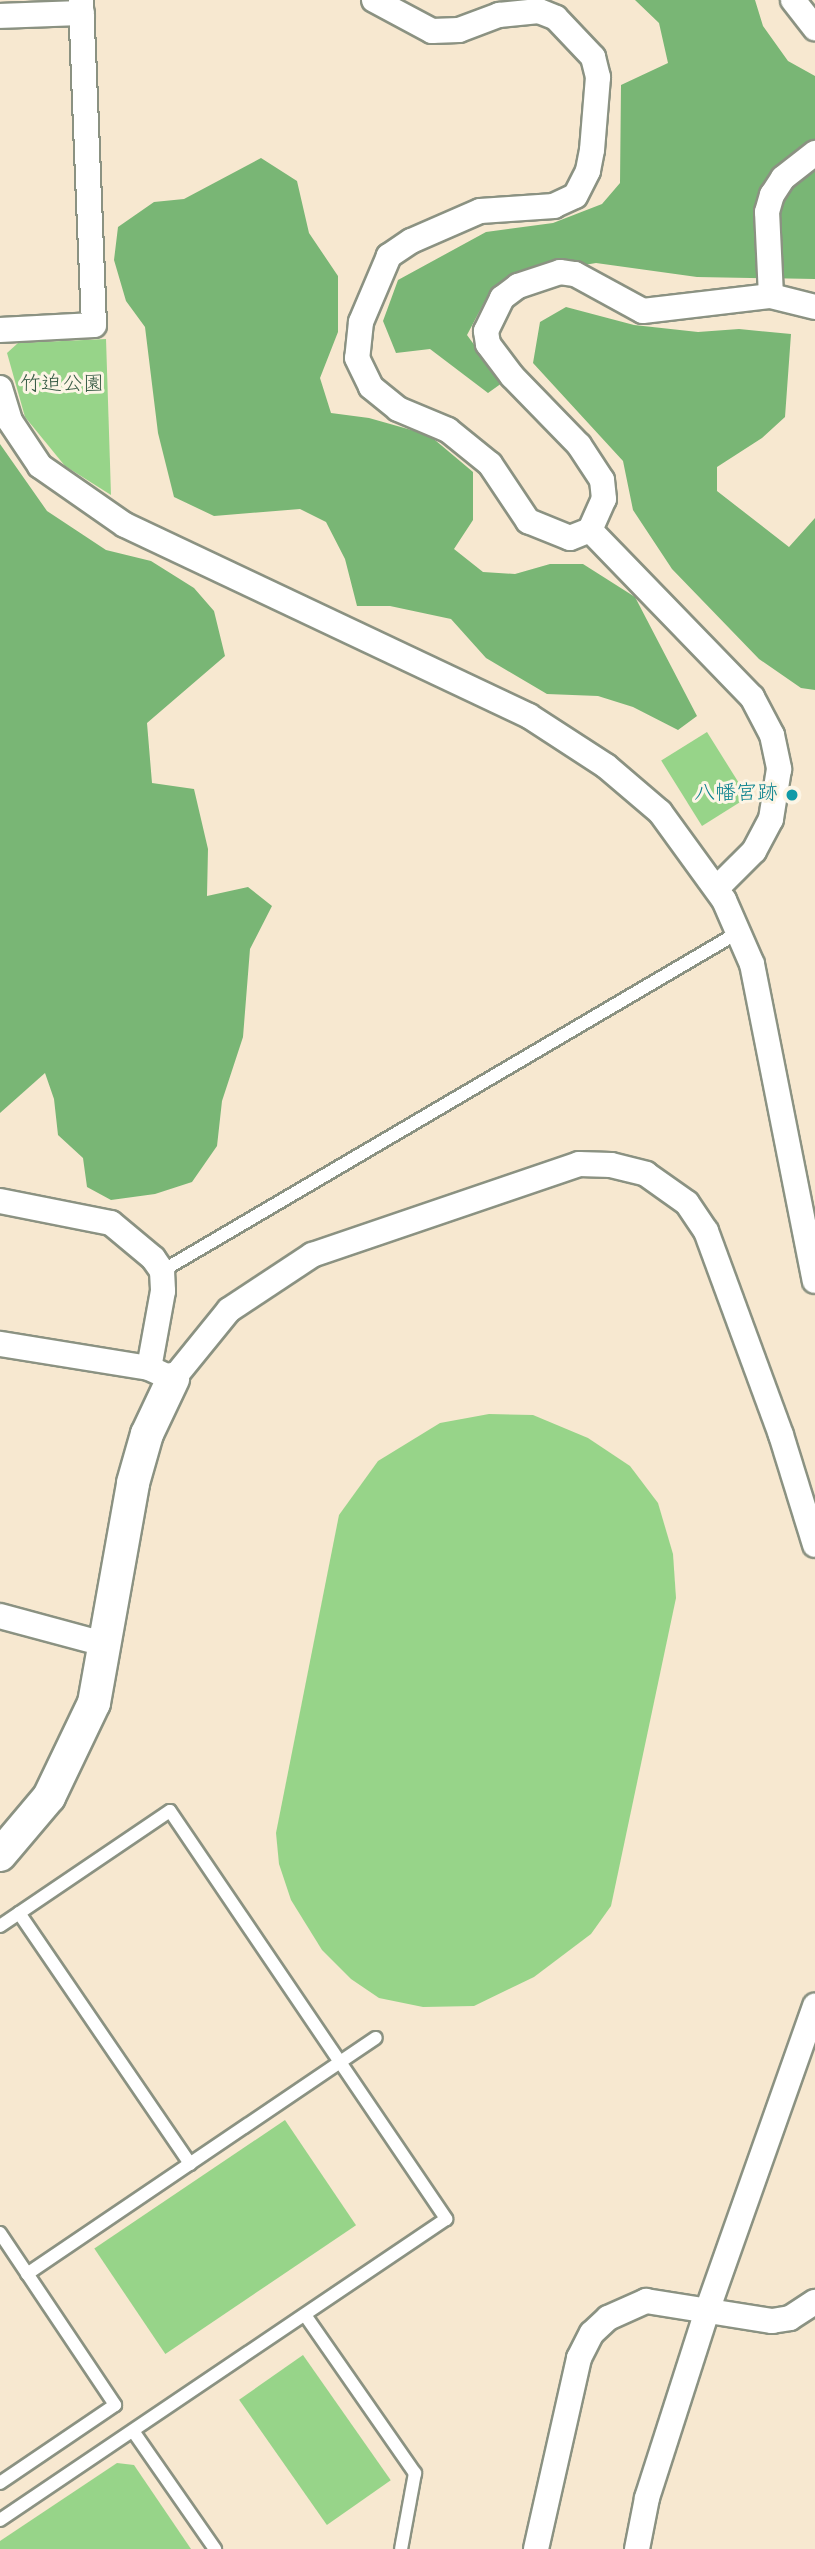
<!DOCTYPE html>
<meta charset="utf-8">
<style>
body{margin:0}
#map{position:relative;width:815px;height:2549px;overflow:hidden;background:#f7e8d0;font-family:Dekko,"Klee One",sans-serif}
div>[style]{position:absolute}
.green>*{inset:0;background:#97d489;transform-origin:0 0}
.forest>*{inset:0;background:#79b675}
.roads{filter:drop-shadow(2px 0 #8b9282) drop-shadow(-2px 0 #8b9282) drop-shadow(0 2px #8b9282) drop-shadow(0 -2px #8b9282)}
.service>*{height:12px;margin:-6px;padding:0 6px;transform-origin:6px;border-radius:6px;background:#fff}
.minor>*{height:24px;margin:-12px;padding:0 12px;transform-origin:12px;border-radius:12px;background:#fff}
.tertiary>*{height:32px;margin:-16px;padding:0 16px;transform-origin:16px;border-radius:16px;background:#fff}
.dots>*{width:19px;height:19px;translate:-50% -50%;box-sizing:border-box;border:4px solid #fcf5e5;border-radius:50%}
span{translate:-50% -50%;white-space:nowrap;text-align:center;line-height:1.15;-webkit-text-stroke:6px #fcf5e5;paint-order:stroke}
.park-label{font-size:21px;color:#375b45}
.culture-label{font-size:21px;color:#0d838f}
.right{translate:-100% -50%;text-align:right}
</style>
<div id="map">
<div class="green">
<i style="clip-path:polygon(106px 339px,111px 495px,65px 466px,25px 417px,7px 353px,18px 343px)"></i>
<i style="left:707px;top:732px;width:77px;height:54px;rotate:58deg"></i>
<i style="clip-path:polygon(489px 1414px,533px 1415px,588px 1438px,630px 1466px,658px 1503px,673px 1554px,676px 1598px,611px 1906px,591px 1934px,534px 1977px,474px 2006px,423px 2007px,379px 1998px,351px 1979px,322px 1950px,291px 1900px,279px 1864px,276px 1833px,339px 1515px,378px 1461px,440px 1423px)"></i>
<i style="left:285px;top:2120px;width:127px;height:230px;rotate:56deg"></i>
<i style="left:303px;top:2355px;width:153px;height:78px;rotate:55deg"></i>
<i style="clip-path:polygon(117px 2463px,134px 2465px,191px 2549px,0 2549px,0 2541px)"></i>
</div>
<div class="forest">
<i style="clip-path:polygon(635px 0,755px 0,763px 26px,788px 61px,815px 76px,815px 279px,697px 277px,596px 263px,531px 274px,486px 299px,467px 335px,502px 383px,488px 393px,430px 349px,396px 353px,383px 321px,398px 280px,486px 232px,553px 223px,602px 204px,620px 183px,621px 85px,668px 63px,659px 23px)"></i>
<i style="clip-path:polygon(261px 158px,297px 181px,309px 233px,338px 276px,338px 332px,320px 378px,331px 413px,369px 418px,429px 435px,473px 472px,473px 520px,454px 549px,483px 572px,515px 574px,550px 564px,583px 564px,635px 597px,697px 716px,678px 730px,633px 707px,598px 696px,547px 694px,486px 658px,451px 619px,390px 606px,357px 606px,345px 559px,326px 522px,300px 509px,214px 516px,174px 497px,158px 433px,145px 327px,126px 301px,114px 260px,118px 227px,154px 202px,184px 199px)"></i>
<i style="clip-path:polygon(566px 307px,634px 325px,698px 332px,739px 329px,791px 334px,785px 417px,762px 438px,717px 467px,717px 491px,789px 547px,815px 518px,815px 690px,801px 688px,759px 659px,672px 569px,633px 510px,623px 461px,533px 363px,540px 322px)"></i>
<i style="clip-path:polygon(0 444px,47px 511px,106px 550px,151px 561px,194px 588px,214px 611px,225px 656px,147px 723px,152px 783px,194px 789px,208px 849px,207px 896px,248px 887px,272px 906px,250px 949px,243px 1037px,222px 1101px,217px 1146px,192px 1182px,155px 1194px,111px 1200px,87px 1187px,83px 1158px,58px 1135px,54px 1099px,45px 1073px,0 1113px)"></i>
</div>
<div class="roads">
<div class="service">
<i style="left:162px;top:1271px;width:669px;rotate:-30.44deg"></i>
<i style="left:19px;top:1913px;width:304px;rotate:55.7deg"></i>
<i style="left:0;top:1926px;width:205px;rotate:-34.1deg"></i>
<i style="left:170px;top:1811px;width:493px;rotate:55.9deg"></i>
<i style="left:446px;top:2219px;width:538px;rotate:145.99deg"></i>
<i style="left:0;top:2233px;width:207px;rotate:56.2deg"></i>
<i style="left:115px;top:2405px;width:139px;rotate:145.9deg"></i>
<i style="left:27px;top:2274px;width:421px;rotate:-34.1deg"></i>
<i style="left:305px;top:2315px;width:193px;rotate:55.2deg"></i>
<i style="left:415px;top:2473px;width:77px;rotate:100.4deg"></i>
<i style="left:133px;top:2431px;width:144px;rotate:55.2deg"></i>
</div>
<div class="minor">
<i style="left:374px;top:0;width:66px;rotate:28.1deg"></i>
<i style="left:432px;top:31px;width:27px;rotate:-2deg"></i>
<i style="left:459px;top:30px;width:43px;rotate:-20.6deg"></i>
<i style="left:499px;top:15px;width:40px;rotate:-5.7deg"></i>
<i style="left:539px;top:11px;width:18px;rotate:22deg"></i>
<i style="left:556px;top:18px;width:54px;rotate:46.5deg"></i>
<i style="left:593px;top:57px;width:21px;rotate:76deg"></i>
<i style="left:598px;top:77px;width:73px;rotate:94.7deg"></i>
<i style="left:592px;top:150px;width:21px;rotate:101deg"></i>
<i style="left:588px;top:171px;width:28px;rotate:117deg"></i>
<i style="left:575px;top:196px;width:23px;rotate:155deg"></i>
<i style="left:554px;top:206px;width:74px;rotate:176.1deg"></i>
<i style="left:480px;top:211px;width:75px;rotate:156.5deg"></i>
<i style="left:411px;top:241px;width:27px;rotate:146deg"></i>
<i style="left:389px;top:256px;width:72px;rotate:113deg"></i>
<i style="left:361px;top:322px;width:36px;rotate:96deg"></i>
<i style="left:357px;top:358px;width:32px;rotate:64deg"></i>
<i style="left:371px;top:387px;width:35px;rotate:39deg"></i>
<i style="left:398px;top:409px;width:54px;rotate:22.8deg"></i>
<i style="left:448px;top:430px;width:54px;rotate:39deg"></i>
<i style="left:490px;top:464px;width:69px;rotate:56.3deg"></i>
<i style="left:528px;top:521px;width:45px;rotate:22deg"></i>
<i style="left:570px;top:538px;width:22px;rotate:-22deg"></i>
<i style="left:590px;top:530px;width:34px;rotate:-66deg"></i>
<i style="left:604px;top:499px;width:19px;rotate:-96deg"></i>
<i style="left:602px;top:480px;width:42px;rotate:-123.3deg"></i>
<i style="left:579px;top:445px;width:96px;rotate:-134.2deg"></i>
<i style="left:512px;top:376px;width:40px;rotate:-127deg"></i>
<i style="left:488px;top:344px;width:13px;rotate:-99deg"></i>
<i style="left:486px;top:331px;width:37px;rotate:-64deg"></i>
<i style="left:502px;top:298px;width:20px;rotate:-37deg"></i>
<i style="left:518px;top:286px;width:44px;rotate:-18.4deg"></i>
<i style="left:560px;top:272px;width:15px;rotate:8deg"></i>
<i style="left:575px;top:274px;width:77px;rotate:28.6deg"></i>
<i style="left:643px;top:311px;width:129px;rotate:-6.7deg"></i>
<i style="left:771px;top:296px;width:45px;rotate:14deg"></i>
<i style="left:793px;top:0;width:36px;rotate:52deg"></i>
<i style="left:0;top:16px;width:82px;rotate:-2.1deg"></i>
<i style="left:771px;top:296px;width:84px;rotate:-92.7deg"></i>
<i style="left:767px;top:212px;width:18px;rotate:-74deg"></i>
<i style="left:772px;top:195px;width:20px;rotate:-57deg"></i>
<i style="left:783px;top:178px;width:41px;rotate:-38deg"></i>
<i style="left:0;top:330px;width:94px;rotate:-3deg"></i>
<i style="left:94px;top:325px;width:325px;rotate:-92.3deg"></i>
<i style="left:0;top:388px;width:34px;rotate:73deg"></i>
<i style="left:10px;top:421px;width:54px;rotate:56.3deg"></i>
<i style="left:40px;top:466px;width:103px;rotate:34.8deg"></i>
<i style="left:125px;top:525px;width:447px;rotate:25.3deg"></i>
<i style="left:529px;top:716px;width:92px;rotate:33deg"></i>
<i style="left:606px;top:766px;width:71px;rotate:40.4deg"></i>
<i style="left:660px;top:812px;width:109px;rotate:54deg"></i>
<i style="left:724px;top:900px;width:70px;rotate:66.4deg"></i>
<i style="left:752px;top:964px;width:323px;rotate:78.8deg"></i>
<i style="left:590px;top:530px;width:233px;rotate:45.9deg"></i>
<i style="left:752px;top:697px;width:43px;rotate:62.2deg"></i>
<i style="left:772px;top:735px;width:35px;rotate:78deg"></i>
<i style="left:779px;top:769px;width:51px;rotate:99.1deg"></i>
<i style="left:771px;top:819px;width:36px;rotate:118deg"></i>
<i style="left:754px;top:851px;width:52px;rotate:135deg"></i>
<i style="left:0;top:1201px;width:113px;rotate:11.2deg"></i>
<i style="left:111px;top:1223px;width:55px;rotate:39.8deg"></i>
<i style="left:153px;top:1258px;width:16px;rotate:55deg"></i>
<i style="left:162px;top:1271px;width:20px;rotate:87deg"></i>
<i style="left:163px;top:1291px;width:78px;rotate:100.3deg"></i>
<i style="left:149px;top:1368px;width:151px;rotate:-170.8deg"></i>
<i style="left:149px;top:1368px;width:26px;rotate:25deg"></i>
<i style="left:173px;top:1379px;width:89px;rotate:-50.9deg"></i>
<i style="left:229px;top:1310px;width:100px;rotate:-33.5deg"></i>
<i style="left:312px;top:1255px;width:282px;rotate:-18.8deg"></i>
<i style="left:579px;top:1164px;width:32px;rotate:2deg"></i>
<i style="left:611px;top:1165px;width:36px;rotate:14deg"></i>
<i style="left:646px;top:1174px;width:50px;rotate:35.3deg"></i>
<i style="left:687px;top:1203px;width:34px;rotate:56deg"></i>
<i style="left:706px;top:1231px;width:217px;rotate:69.8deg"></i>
<i style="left:781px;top:1435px;width:115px;rotate:72.8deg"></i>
<i style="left:0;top:1616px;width:108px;rotate:15.1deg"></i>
<i style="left:536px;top:2549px;width:196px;rotate:-77.3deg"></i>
<i style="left:579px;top:2358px;width:28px;rotate:-63deg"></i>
<i style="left:592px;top:2333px;width:22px;rotate:-43deg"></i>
<i style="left:608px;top:2318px;width:42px;rotate:-24.1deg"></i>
<i style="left:646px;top:2301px;width:128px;rotate:9deg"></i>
<i style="left:772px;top:2321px;width:18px;rotate:-9deg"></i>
<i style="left:790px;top:2318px;width:30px;rotate:-33deg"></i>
<i style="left:637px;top:2549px;width:52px;rotate:-78.9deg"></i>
<i style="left:647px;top:2498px;width:196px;rotate:-72.2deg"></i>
<i style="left:707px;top:2311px;width:324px;rotate:-70.5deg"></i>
</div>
<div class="tertiary">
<i style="left:0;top:1855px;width:76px;rotate:-49.8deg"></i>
<i style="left:49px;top:1797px;width:104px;rotate:-64.4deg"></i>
<i style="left:94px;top:1703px;width:223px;rotate:-79.9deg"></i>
<i style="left:133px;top:1483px;width:51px;rotate:-74.1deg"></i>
<i style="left:147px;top:1434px;width:61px;rotate:-64.7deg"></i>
</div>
</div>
<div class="dots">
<i style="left:792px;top:795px;background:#0f9aa8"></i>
</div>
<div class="park-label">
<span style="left:62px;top:386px">竹迫公園</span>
</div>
<div class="culture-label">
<span class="right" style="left:778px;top:795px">八幡宮跡</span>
</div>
</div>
